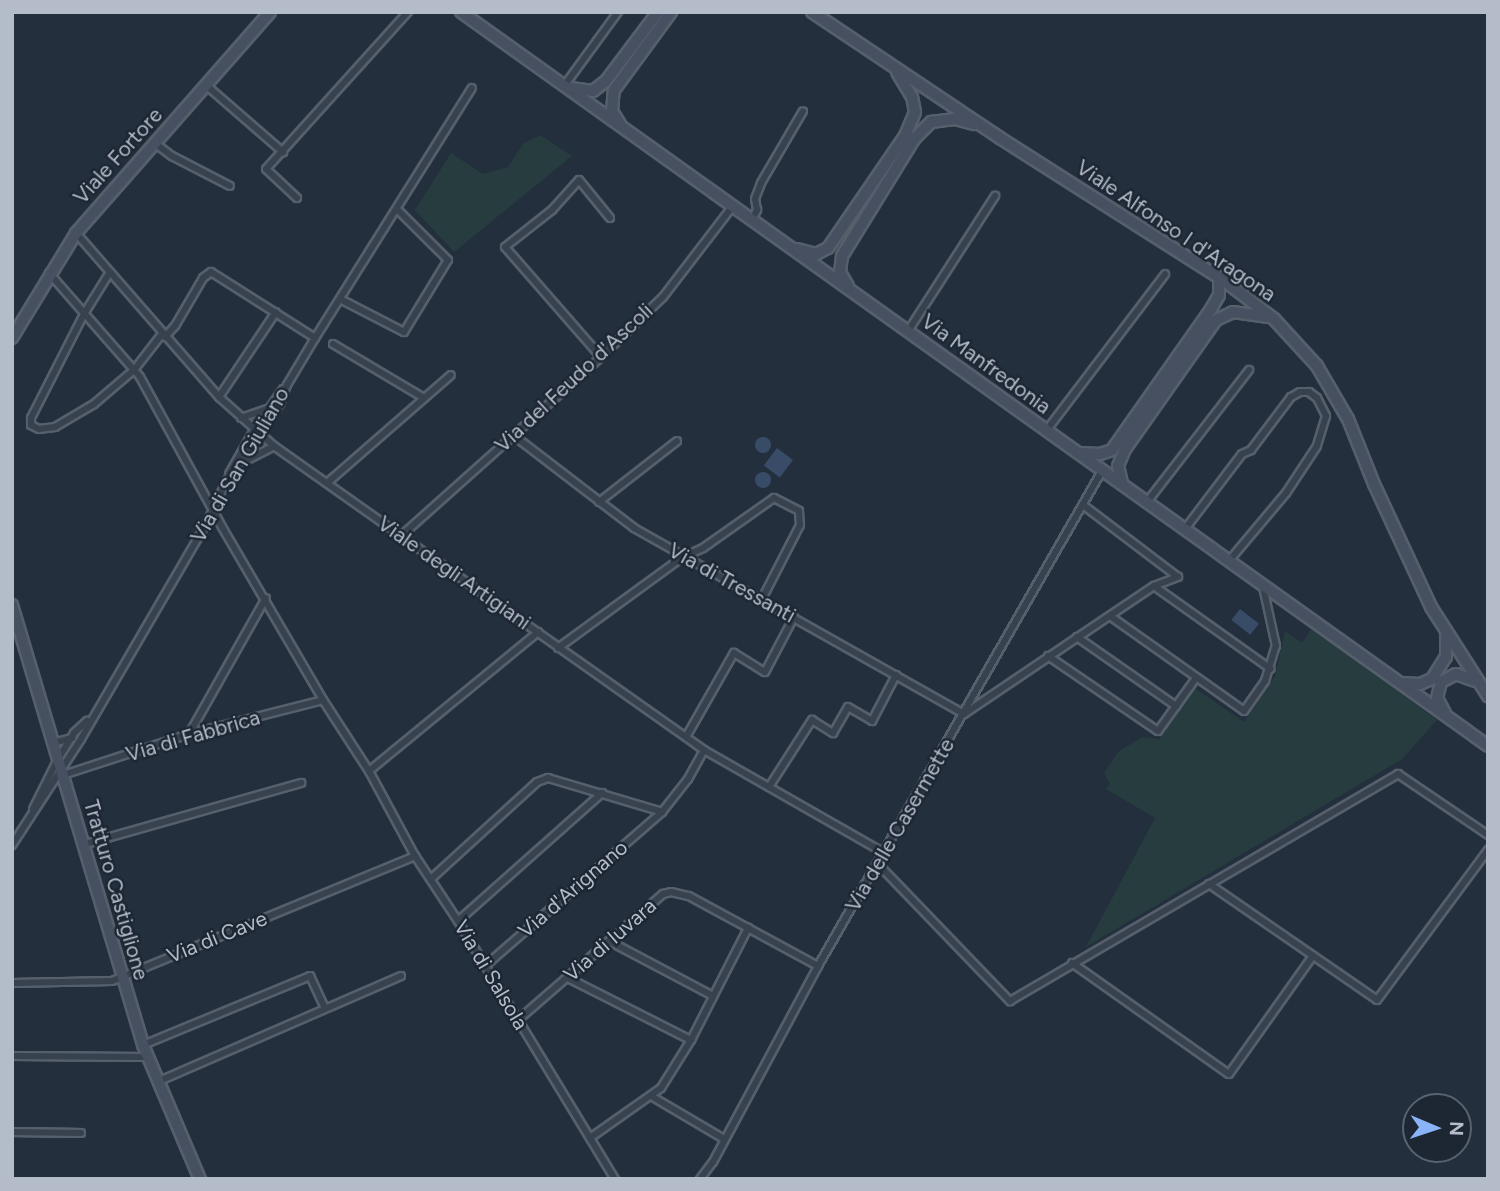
<!DOCTYPE html>
<style>
body{margin:0}
#map{position:relative;width:1500px;height:1191px;overflow:hidden;background:#242f3e;font-family:Figtree,sans-serif}
div>[style]{position:absolute}
.green>*{inset:0;background:#263c3f}
.water>*{inset:0;background:#394c67;transform-origin:0 0}
.round{border-radius:50%}
.roads{filter:drop-shadow(2px 0 #565f6c) drop-shadow(-2px 0 #565f6c) drop-shadow(0 2px #565f6c) drop-shadow(0 -2px #565f6c)}
.street>*{height:6px;margin:-3px;padding:0 3px;transform-origin:3px;border-radius:3px;background:#38414e}
.secondary>*{height:10px;margin:-5px;padding:0 5px;transform-origin:5px;border-radius:5px;background:#465061}
span{translate:-50% -50%;white-space:nowrap;text-align:center;line-height:1.15;-webkit-text-stroke:5px #1d2633;paint-order:stroke}
.street-label{font-size:21px;color:#b4bcc9}
.frame{position:absolute;inset:0;border:14px solid #b4bcc9;pointer-events:none}
.north{position:absolute;left:1402px;top:1093px;width:70px;height:70px;box-sizing:border-box;background:#1d2633;border:2px solid #59626f;border-radius:50%;rotate:92deg;font-size:19px;font-weight:700;line-height:28px;text-align:center;color:#b4bcc9}
.north::after{content:'';display:block;margin:auto;width:24px;height:32px;background:#8ab4f8;clip-path:polygon(50% 0,100% 100%,50% 72%,0 100%)}
</style>
<div id="map">
<div class="green">
<i style="clip-path:polygon(540px 135px,572px 156px,454px 252px,415px 210px,451px 153px,483px 174px,508px 167px,523px 144px)"></i>
<i style="clip-path:polygon(1312px 628px,1437px 720px,1402px 759px,1086px 947px,1155px 818px,1106px 789px,1110px 784px,1104px 773px,1118px 752px,1142px 737px,1159px 739px,1195px 688px,1244px 722px,1275px 676px,1285px 631px,1302px 643px)"></i>
</div>
<div class="water">
<i class="round" style="left:755px;top:437px;width:16px;height:16px"></i>
<i style="left:777px;top:448px;width:20px;height:22px;rotate:37deg"></i>
<i class="round" style="left:755px;top:472px;width:16px;height:16px"></i>
<i style="left:1240px;top:609px;width:24px;height:14px;rotate:38deg"></i>
</div>
<div class="roads">
<div class="street">
<i style="left:207px;top:86px;width:101px;rotate:41deg"></i>
<i style="left:564px;top:86px;width:92px;rotate:-53.9deg"></i>
<i style="left:156px;top:144px;width:20px;rotate:37deg"></i>
<i style="left:172px;top:156px;width:65px;rotate:27.3deg"></i>
<i style="left:297px;top:198px;width:42px;rotate:-136.9deg"></i>
<i style="left:266px;top:169px;width:212px;rotate:-47.9deg"></i>
<i style="left:751px;top:221px;width:13px;rotate:-61deg"></i>
<i style="left:757px;top:210px;width:11px;rotate:-100deg"></i>
<i style="left:755px;top:199px;width:17px;rotate:-69deg"></i>
<i style="left:761px;top:183px;width:83px;rotate:-59.7deg"></i>
<i style="left:76px;top:233px;width:218px;rotate:48.9deg"></i>
<i style="left:219px;top:397px;width:74px;rotate:41.7deg"></i>
<i style="left:274px;top:446px;width:527px;rotate:35.26deg"></i>
<i style="left:704px;top:750px;width:206px;rotate:29.7deg"></i>
<i style="left:110px;top:272px;width:49px;rotate:121.8deg"></i>
<i style="left:84px;top:314px;width:117px;rotate:117deg"></i>
<i style="left:31px;top:418px;width:7px;rotate:90deg"></i>
<i style="left:31px;top:425px;width:9px;rotate:27deg"></i>
<i style="left:39px;top:429px;width:16px;rotate:-7deg"></i>
<i style="left:55px;top:427px;width:45px;rotate:-30.5deg"></i>
<i style="left:94px;top:404px;width:52px;rotate:-40.4deg"></i>
<i style="left:134px;top:370px;width:46px;rotate:-52.1deg"></i>
<i style="left:49px;top:273px;width:138px;rotate:48.8deg"></i>
<i style="left:140px;top:377px;width:171px;rotate:61.3deg"></i>
<i style="left:222px;top:527px;width:200px;rotate:59.7deg"></i>
<i style="left:323px;top:700px;width:85px;rotate:57.1deg"></i>
<i style="left:369px;top:771px;width:97px;rotate:61.6deg"></i>
<i style="left:415px;top:856px;width:78px;rotate:56.5deg"></i>
<i style="left:458px;top:921px;width:302px;rotate:58.7deg"></i>
<i style="left:340px;top:299px;width:72px;rotate:27.3deg"></i>
<i style="left:404px;top:332px;width:84px;rotate:-58.6deg"></i>
<i style="left:448px;top:260px;width:71px;rotate:-135deg"></i>
<i style="left:908px;top:331px;width:161px;rotate:-57.2deg"></i>
<i style="left:165px;top:337px;width:15px;rotate:-48deg"></i>
<i style="left:175px;top:326px;width:56px;rotate:-59.7deg"></i>
<i style="left:203px;top:278px;width:10px;rotate:-37deg"></i>
<i style="left:211px;top:272px;width:123px;rotate:32.4deg"></i>
<i style="left:333px;top:344px;width:106px;rotate:30.7deg"></i>
<i style="left:601px;top:357px;width:146px;rotate:-131.1deg"></i>
<i style="left:505px;top:247px;width:60px;rotate:-38.2deg"></i>
<i style="left:552px;top:210px;width:40px;rotate:-48deg"></i>
<i style="left:579px;top:180px;width:49px;rotate:50.8deg"></i>
<i style="left:219px;top:397px;width:102px;rotate:-56.2deg"></i>
<i style="left:241px;top:418px;width:28px;rotate:-19deg"></i>
<i style="left:1046px;top:431px;width:197px;rotate:-52.8deg"></i>
<i style="left:513px;top:435px;width:153px;rotate:37.5deg"></i>
<i style="left:634px;top:528px;width:379px;rotate:29.4deg"></i>
<i style="left:964px;top:714px;width:229px;rotate:-34deg"></i>
<i style="left:1154px;top:586px;width:26px;rotate:-21deg"></i>
<i style="left:245px;top:461px;width:33px;rotate:-27deg"></i>
<i style="left:229px;top:474px;width:51px;rotate:-60.4deg"></i>
<i style="left:254px;top:430px;width:50px;rotate:-54.7deg"></i>
<i style="left:327px;top:483px;width:164px;rotate:-41.1deg"></i>
<i style="left:599px;top:502px;width:99px;rotate:-38deg"></i>
<i style="left:1147px;top:502px;width:167px;rotate:-52.3deg"></i>
<i style="left:1083px;top:505px;width:119px;rotate:37.2deg"></i>
<i style="left:1185px;top:529px;width:94px;rotate:-52.8deg"></i>
<i style="left:1242px;top:454px;width:10px;rotate:-24deg"></i>
<i style="left:1251px;top:450px;width:66px;rotate:-53deg"></i>
<i style="left:1291px;top:397px;width:10px;rotate:-29deg"></i>
<i style="left:1300px;top:392px;width:9px"></i>
<i style="left:1309px;top:392px;width:10px;rotate:37deg"></i>
<i style="left:1317px;top:398px;width:20px;rotate:63deg"></i>
<i style="left:1326px;top:416px;width:31px;rotate:107deg"></i>
<i style="left:1317px;top:446px;width:56px;rotate:123.4deg"></i>
<i style="left:1286px;top:493px;width:89px;rotate:130deg"></i>
<i style="left:401px;top:536px;width:268px;rotate:-41.8deg"></i>
<i style="left:601px;top:357px;width:86px;rotate:-44.1deg"></i>
<i style="left:663px;top:297px;width:113px;rotate:-52.5deg"></i>
<i style="left:1154px;top:586px;width:143px;rotate:35.4deg"></i>
<i style="left:1110px;top:616px;width:164px;rotate:35.3deg"></i>
<i style="left:1244px;top:711px;width:37px;rotate:-55deg"></i>
<i style="left:1265px;top:681px;width:37px;rotate:-73deg"></i>
<i style="left:1276px;top:646px;width:60px;rotate:-102.4deg"></i>
<i style="left:1077px;top:637px;width:121px;rotate:34.9deg"></i>
<i style="left:558px;top:648px;width:155px;rotate:-36.1deg"></i>
<i style="left:683px;top:557px;width:22px;rotate:-24deg"></i>
<i style="left:703px;top:548px;width:87px;rotate:-35.2deg"></i>
<i style="left:774px;top:498px;width:28px;rotate:27deg"></i>
<i style="left:799px;top:511px;width:14px;rotate:86deg"></i>
<i style="left:800px;top:525px;width:83px;rotate:117.2deg"></i>
<i style="left:1048px;top:656px;width:133px;rotate:34.3deg"></i>
<i style="left:1158px;top:731px;width:65px;rotate:-54.4deg"></i>
<i style="left:189px;top:734px;width:156px;rotate:-60.5deg"></i>
<i style="left:686px;top:737px;width:97px;rotate:-60.3deg"></i>
<i style="left:734px;top:653px;width:36px;rotate:32deg"></i>
<i style="left:765px;top:672px;width:62px;rotate:-62.2deg"></i>
<i style="left:53px;top:743px;width:20px;rotate:-15deg"></i>
<i style="left:369px;top:771px;width:219px;rotate:-39.4deg"></i>
<i style="left:63px;top:775px;width:133px;rotate:-18deg"></i>
<i style="left:189px;top:734px;width:138px;rotate:-14.2deg"></i>
<i style="left:769px;top:787px;width:80px;rotate:-57.3deg"></i>
<i style="left:812px;top:720px;width:25px;rotate:32deg"></i>
<i style="left:833px;top:733px;width:30px;rotate:-60deg"></i>
<i style="left:848px;top:707px;width:28px;rotate:30deg"></i>
<i style="left:872px;top:721px;width:52px;rotate:-62.4deg"></i>
<i style="left:33px;top:809px;width:56px;rotate:-63.4deg"></i>
<i style="left:58px;top:759px;width:31px;rotate:-58deg"></i>
<i style="left:74px;top:733px;width:18px;rotate:-43deg"></i>
<i style="left:12px;top:845px;width:126px;rotate:-56.9deg"></i>
<i style="left:81px;top:739px;width:246px;rotate:-59.8deg"></i>
<i style="left:205px;top:526px;width:51px;rotate:-64.4deg"></i>
<i style="left:227px;top:480px;width:93px;rotate:-55.1deg"></i>
<i style="left:280px;top:404px;width:20px;rotate:-70deg"></i>
<i style="left:287px;top:385px;width:55px;rotate:-59.2deg"></i>
<i style="left:315px;top:338px;width:295px;rotate:-57.9deg"></i>
<i style="left:82px;top:845px;width:228px;rotate:-15.8deg"></i>
<i style="left:877px;top:863px;width:192px;rotate:46.1deg"></i>
<i style="left:1010px;top:1001px;width:450px;rotate:-30.3deg"></i>
<i style="left:1398px;top:774px;width:109px;rotate:34.1deg"></i>
<i style="left:432px;top:878px;width:142px;rotate:-42.4deg"></i>
<i style="left:537px;top:782px;width:12px;rotate:-20deg"></i>
<i style="left:548px;top:778px;width:119px;rotate:16.6deg"></i>
<i style="left:1209px;top:884px;width:204px;rotate:34.6deg"></i>
<i style="left:1377px;top:1000px;width:187px;rotate:-53.5deg"></i>
<i style="left:458px;top:921px;width:193px;rotate:-41.6deg"></i>
<i style="left:609px;top:941px;width:118px;rotate:27.9deg"></i>
<i style="left:1072px;top:963px;width:192px;rotate:35.3deg"></i>
<i style="left:1229px;top:1074px;width:145px;rotate:-54.6deg"></i>
<i style="left:485px;top:966px;width:235px;rotate:-41deg"></i>
<i style="left:662px;top:812px;width:42px;rotate:-51.8deg"></i>
<i style="left:688px;top:779px;width:33px;rotate:-61deg"></i>
<i style="left:568px;top:978px;width:138px;rotate:26.8deg"></i>
<i style="left:12px;top:983px;width:100px;rotate:-1.1deg"></i>
<i style="left:112px;top:981px;width:328px;rotate:-22.4deg"></i>
<i style="left:518px;top:1020px;width:192px;rotate:-41deg"></i>
<i style="left:663px;top:894px;width:8px;rotate:-14deg"></i>
<i style="left:671px;top:892px;width:18px;rotate:13deg"></i>
<i style="left:689px;top:896px;width:147px;rotate:28.5deg"></i>
<i style="left:143px;top:1045px;width:181px;rotate:-22.4deg"></i>
<i style="left:310px;top:976px;width:35px;rotate:65deg"></i>
<i style="left:12px;top:1056px;width:135px;rotate:0.4deg"></i>
<i style="left:157px;top:1082px;width:266px;rotate:-23.5deg"></i>
<i style="left:651px;top:1096px;width:85px;rotate:30.5deg"></i>
<i style="left:12px;top:1132px;width:69px;rotate:0.8deg"></i>
<i style="left:590px;top:1138px;width:87px;rotate:-35.2deg"></i>
<i style="left:661px;top:1088px;width:57px;rotate:-58deg"></i>
<i style="left:691px;top:1040px;width:126px;rotate:-63deg"></i>
<i style="left:700px;top:1179px;width:21px;rotate:-53deg"></i>
<i style="left:713px;top:1162px;width:222px;rotate:-61.8deg"></i>
<i style="left:818px;top:966px;width:571px;rotate:-60.16deg"></i>
</div>
<div class="secondary">
<i style="left:461px;top:12px;width:1262px;rotate:35.55deg"></i>
<i style="left:812px;top:12px;width:226px;rotate:33.8deg"></i>
<i style="left:1000px;top:138px;width:268px;rotate:32.5deg"></i>
<i style="left:1226px;top:282px;width:61px;rotate:37.6deg"></i>
<i style="left:1274px;top:319px;width:64px;rotate:47.5deg"></i>
<i style="left:1317px;top:366px;width:61px;rotate:59.7deg"></i>
<i style="left:1348px;top:419px;width:70px;rotate:68.2deg"></i>
<i style="left:1374px;top:484px;width:136px;rotate:65.1deg"></i>
<i style="left:1431px;top:607px;width:106px;rotate:57.4deg"></i>
<i style="left:571px;top:88px;width:22px;rotate:8deg"></i>
<i style="left:593px;top:91px;width:16px;rotate:-38deg"></i>
<i style="left:606px;top:81px;width:86px;rotate:-53deg"></i>
<i style="left:620px;top:124px;width:15px;rotate:-122deg"></i>
<i style="left:612px;top:111px;width:21px;rotate:-85deg"></i>
<i style="left:614px;top:90px;width:97px;rotate:-53.8deg"></i>
<i style="left:797px;top:249px;width:20px;rotate:15deg"></i>
<i style="left:816px;top:254px;width:13px;rotate:-27deg"></i>
<i style="left:828px;top:248px;width:136px;rotate:-55.5deg"></i>
<i style="left:905px;top:136px;width:26px;rotate:-67deg"></i>
<i style="left:915px;top:112px;width:15px;rotate:-101deg"></i>
<i style="left:912px;top:97px;width:29px;rotate:-121deg"></i>
<i style="left:848px;top:286px;width:16px;rotate:-120deg"></i>
<i style="left:840px;top:272px;width:16px;rotate:-83deg"></i>
<i style="left:842px;top:256px;width:139px;rotate:-58.3deg"></i>
<i style="left:915px;top:138px;width:23px;rotate:-45deg"></i>
<i style="left:931px;top:122px;width:24px;rotate:-7deg"></i>
<i style="left:955px;top:119px;width:20px;rotate:15deg"></i>
<i style="left:12px;top:338px;width:123px;rotate:-58.6deg"></i>
<i style="left:76px;top:233px;width:294px;rotate:-48.7deg"></i>
<i style="left:1080px;top:453px;width:20px;rotate:3deg"></i>
<i style="left:1100px;top:454px;width:13px;rotate:-18deg"></i>
<i style="left:1112px;top:450px;width:172px;rotate:-54.9deg"></i>
<i style="left:1211px;top:309px;width:16px;rotate:-60deg"></i>
<i style="left:1219px;top:295px;width:18px;rotate:-90deg"></i>
<i style="left:1122px;top:483px;width:17px;rotate:-103deg"></i>
<i style="left:1118px;top:466px;width:18px;rotate:-68deg"></i>
<i style="left:1125px;top:449px;width:158px;rotate:-54.8deg"></i>
<i style="left:1216px;top:320px;width:19px;rotate:-25deg"></i>
<i style="left:1233px;top:312px;width:34px;rotate:8deg"></i>
<i style="left:12px;top:605px;width:459px;rotate:73.4deg"></i>
<i style="left:143px;top:1045px;width:146px;rotate:67deg"></i>
<i style="left:1401px;top:683px;width:19px;rotate:3deg"></i>
<i style="left:1420px;top:684px;width:13px;rotate:-23deg"></i>
<i style="left:1432px;top:679px;width:26px;rotate:-58deg"></i>
<i style="left:1446px;top:657px;width:21px;rotate:-90deg"></i>
<i style="left:1445px;top:713px;width:17px;rotate:-118deg"></i>
<i style="left:1437px;top:698px;width:16px;rotate:-76deg"></i>
<i style="left:1441px;top:682px;width:17px;rotate:-28deg"></i>
<i style="left:1456px;top:674px;width:20px;rotate:20deg"></i>
</div>
</div>
<div class="street-label">
<span style="left:118px;top:156px;rotate:-48deg">Viale Fortore</span>
<span style="left:1176px;top:231px;rotate:34deg">Viale Alfonso I d'Aragona</span>
<span style="left:986px;top:364px;rotate:36deg">Via Manfredonia</span>
<span style="left:574px;top:378px;rotate:-43deg">Via del Feudo d'Ascoli</span>
<span style="left:240px;top:465px;rotate:-60deg">Via di San Giuliano</span>
<span style="left:454px;top:573px;rotate:35deg">Viale degli Artigiani</span>
<span style="left:732px;top:583px;rotate:29deg">Via di Tressanti</span>
<span style="left:193px;top:736px;rotate:-16deg">Via di Fabbrica</span>
<span style="left:900px;top:825px;rotate:-60deg">Via delle Casermette</span>
<span style="left:573px;top:889px;rotate:-41deg">Via d'Arignano</span>
<span style="left:116px;top:890px;rotate:74deg">Tratturo Castiglione</span>
<span style="left:217px;top:937px;rotate:-22deg">Via di Cave</span>
<span style="left:610px;top:940px;rotate:-41deg">Via di Iuvara</span>
<span style="left:491px;top:975px;rotate:59deg">Via di Salsola</span>
</div>
<div class="frame"></div>
<div class="north">N</div>
</div>
